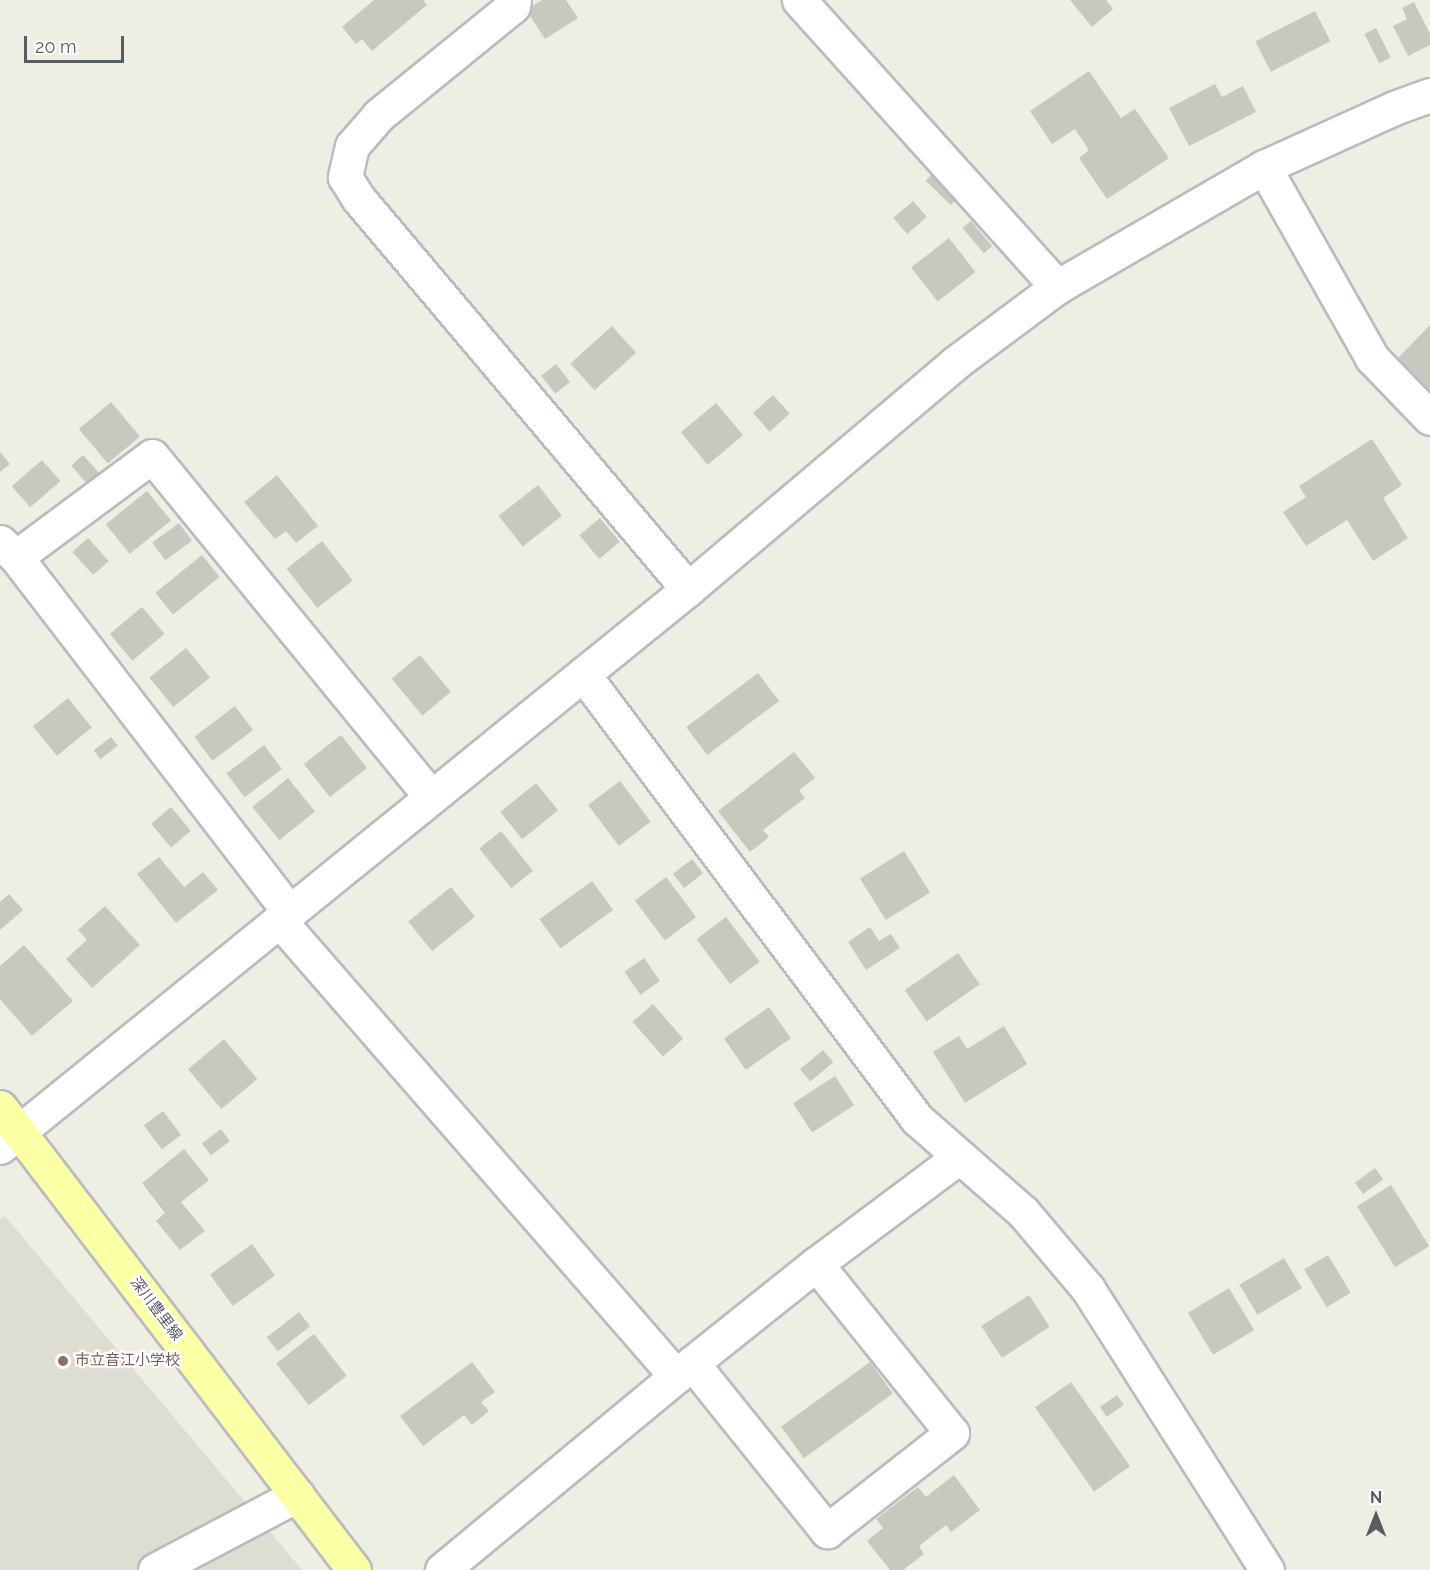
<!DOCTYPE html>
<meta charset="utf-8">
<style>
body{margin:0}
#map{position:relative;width:1430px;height:1570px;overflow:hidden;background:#eeeee2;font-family:Raleway,"Noto Sans JP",sans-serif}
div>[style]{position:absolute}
.education>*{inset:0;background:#deddd1}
.building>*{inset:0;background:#c9c8bf;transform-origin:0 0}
.roads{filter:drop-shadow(2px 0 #babbc2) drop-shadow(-2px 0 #babbc2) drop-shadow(0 2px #babbc2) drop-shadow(0 -2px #babbc2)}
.minor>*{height:33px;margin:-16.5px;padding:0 16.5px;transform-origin:16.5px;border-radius:16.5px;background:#fff}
.major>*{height:33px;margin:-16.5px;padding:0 16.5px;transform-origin:16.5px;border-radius:16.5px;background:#fbffa6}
.dots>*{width:16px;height:16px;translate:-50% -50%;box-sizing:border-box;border:3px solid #fff;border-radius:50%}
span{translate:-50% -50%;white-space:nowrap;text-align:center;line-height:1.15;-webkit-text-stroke:4.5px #fff;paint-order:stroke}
.street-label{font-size:15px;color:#5a5c64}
.education-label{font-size:15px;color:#785e54}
.left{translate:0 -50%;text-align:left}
.north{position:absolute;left:1346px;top:1486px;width:60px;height:60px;-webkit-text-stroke:4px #fff;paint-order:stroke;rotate:0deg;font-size:16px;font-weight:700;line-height:24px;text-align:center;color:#5a5c64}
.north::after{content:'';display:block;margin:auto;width:21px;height:27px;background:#5a5c64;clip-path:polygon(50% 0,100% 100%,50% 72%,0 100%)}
.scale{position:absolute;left:24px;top:36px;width:100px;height:27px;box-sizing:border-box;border:3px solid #5a5c64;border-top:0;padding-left:8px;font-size:18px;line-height:21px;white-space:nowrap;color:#5a5c64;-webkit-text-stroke:4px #fff;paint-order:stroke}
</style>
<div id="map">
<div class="education">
<i style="clip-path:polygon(5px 1216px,245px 1502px,302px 1570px,0 1570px,0 1220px)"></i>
</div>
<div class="building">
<i style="clip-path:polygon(374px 0,423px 0,427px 5px,372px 51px,362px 39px,356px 44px,342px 27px)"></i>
<i style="clip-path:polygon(542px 0,566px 0,578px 18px,545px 39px,526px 10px)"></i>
<i style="clip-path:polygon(1070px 0,1106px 0,1113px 9px,1092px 27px)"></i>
<i style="clip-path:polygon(1414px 2px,1430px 34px,1430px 45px,1408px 56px,1393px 26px,1407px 19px,1402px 8px)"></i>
<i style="left:1315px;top:11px;width:34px;height:67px;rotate:63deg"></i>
<i style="left:1376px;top:28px;width:33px;height:13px;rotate:63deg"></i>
<i style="clip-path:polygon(1089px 71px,1121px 118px,1135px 109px,1169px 158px,1107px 199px,1079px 158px,1089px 150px,1075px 129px,1052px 144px,1030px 111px)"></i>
<i style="clip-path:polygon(1215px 84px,1222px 97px,1243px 86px,1256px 112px,1189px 146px,1169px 108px)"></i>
<i style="left:934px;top:172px;width:35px;height:12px;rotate:44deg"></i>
<i style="left:913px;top:201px;width:21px;height:26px;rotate:49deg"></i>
<i style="left:971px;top:221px;width:33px;height:11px;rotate:50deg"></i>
<i style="left:949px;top:238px;width:43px;height:48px;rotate:52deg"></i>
<i style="clip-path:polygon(1430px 325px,1430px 396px,1394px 362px)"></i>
<i style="left:612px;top:326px;width:36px;height:56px;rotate:48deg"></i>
<i style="left:556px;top:364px;width:23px;height:19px;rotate:52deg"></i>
<i style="left:773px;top:395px;width:25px;height:27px;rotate:48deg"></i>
<i style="left:111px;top:402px;width:45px;height:42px;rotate:50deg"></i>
<i style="left:716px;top:403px;width:42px;height:46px;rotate:50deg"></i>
<i style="clip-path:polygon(1372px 439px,1402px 485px,1383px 498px,1408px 538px,1373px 561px,1347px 520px,1306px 546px,1283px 512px,1306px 497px,1299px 486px)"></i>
<i style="clip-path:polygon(0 452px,10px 464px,0 472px)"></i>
<i style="left:83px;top:455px;width:24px;height:16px;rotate:48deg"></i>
<i style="left:42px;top:460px;width:28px;height:40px;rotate:49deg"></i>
<i style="clip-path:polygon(277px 475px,318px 526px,296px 543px,286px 531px,275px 539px,244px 502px)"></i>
<i style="left:538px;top:485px;width:39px;height:50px;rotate:52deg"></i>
<i style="left:147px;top:491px;width:38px;height:53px;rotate:51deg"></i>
<i style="left:600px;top:518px;width:31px;height:27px;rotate:50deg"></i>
<i style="left:179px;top:523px;width:22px;height:33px;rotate:54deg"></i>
<i style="left:88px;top:538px;width:31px;height:21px;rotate:48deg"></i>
<i style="left:322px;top:541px;width:50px;height:45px;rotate:52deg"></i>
<i style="left:202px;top:555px;width:28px;height:60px;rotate:51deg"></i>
<i style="left:142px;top:607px;width:35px;height:42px;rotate:50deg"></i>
<i style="left:186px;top:648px;width:38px;height:47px;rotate:51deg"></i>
<i style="left:420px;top:655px;width:48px;height:37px;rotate:50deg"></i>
<i style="left:758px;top:673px;width:35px;height:90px;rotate:53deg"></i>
<i style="left:68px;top:698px;width:38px;height:45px;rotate:51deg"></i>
<i style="left:235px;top:706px;width:30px;height:51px;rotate:53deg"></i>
<i style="left:341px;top:735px;width:42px;height:47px;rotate:52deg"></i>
<i style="left:111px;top:737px;width:11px;height:22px;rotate:52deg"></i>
<i style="left:264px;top:745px;width:30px;height:47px;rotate:53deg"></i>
<i style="clip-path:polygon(794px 752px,815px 778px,799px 790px,805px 798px,763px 830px,769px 837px,750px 852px,718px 811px)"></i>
<i style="left:288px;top:778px;width:43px;height:46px;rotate:51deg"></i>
<i style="left:620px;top:781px;width:51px;height:40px;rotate:53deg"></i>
<i style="left:536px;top:783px;width:35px;height:46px;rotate:51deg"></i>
<i style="left:171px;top:807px;width:31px;height:26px;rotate:50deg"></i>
<i style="left:501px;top:831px;width:51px;height:28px;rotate:51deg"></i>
<i style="left:904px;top:851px;width:49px;height:52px;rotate:58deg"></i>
<i style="clip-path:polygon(159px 857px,184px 887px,203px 872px,218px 890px,176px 923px,137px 874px)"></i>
<i style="left:692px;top:859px;width:18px;height:24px;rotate:52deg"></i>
<i style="left:666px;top:877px;width:50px;height:39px;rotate:53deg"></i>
<i style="left:592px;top:881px;width:36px;height:65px;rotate:54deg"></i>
<i style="left:451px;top:887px;width:38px;height:55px;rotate:51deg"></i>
<i style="clip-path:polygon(9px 894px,23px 910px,0 930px,0 902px)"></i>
<i style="clip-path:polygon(105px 906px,140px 945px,92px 988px,66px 959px,87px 940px,78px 930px)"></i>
<i style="left:726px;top:917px;width:56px;height:37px;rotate:53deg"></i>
<i style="clip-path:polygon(870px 927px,879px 941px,891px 934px,900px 948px,866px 970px,848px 942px)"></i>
<i style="clip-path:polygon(24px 945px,73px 1001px,32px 1036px,0 999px,0 966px)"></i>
<i style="left:958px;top:953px;width:38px;height:65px;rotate:55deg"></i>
<i style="left:644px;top:958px;width:28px;height:24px;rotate:55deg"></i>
<i style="left:653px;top:1004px;width:46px;height:27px;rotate:49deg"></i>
<i style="left:769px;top:1007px;width:38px;height:55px;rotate:55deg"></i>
<i style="clip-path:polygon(1004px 1026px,1027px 1064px,965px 1103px,933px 1052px,959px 1036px,967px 1049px)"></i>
<i style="left:224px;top:1039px;width:52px;height:47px;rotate:50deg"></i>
<i style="left:823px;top:1050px;width:16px;height:30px;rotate:50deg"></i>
<i style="left:835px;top:1076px;width:35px;height:50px;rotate:57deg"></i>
<i style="left:163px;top:1111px;width:30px;height:24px;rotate:53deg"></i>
<i style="left:221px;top:1129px;width:15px;height:24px;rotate:53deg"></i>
<i style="clip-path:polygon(184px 1149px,209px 1180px,181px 1202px,205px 1231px,180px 1250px,156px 1221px,165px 1213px,142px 1183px)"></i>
<i style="left:1375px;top:1168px;width:14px;height:25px;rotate:54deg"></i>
<i style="left:1391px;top:1185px;width:72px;height:40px;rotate:58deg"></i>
<i style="left:252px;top:1244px;width:39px;height:52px;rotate:54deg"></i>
<i style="left:1328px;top:1255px;width:44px;height:28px;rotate:59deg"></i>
<i style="left:1284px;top:1258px;width:35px;height:52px;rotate:59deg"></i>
<i style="left:1229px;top:1288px;width:49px;height:48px;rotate:59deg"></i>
<i style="left:1029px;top:1295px;width:38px;height:57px;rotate:57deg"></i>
<i style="left:299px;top:1312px;width:18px;height:41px;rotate:52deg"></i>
<i style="left:314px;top:1334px;width:53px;height:48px;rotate:52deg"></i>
<i style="clip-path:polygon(472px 1362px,495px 1392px,481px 1402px,489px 1411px,472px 1425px,464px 1415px,423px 1446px,400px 1416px)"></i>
<i style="left:870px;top:1362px;width:39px;height:110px;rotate:54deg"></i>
<i style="left:1071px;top:1382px;width:103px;height:44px;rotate:55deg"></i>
<i style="left:1117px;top:1395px;width:12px;height:21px;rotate:55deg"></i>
<i style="clip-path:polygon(954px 1475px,980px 1510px,951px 1532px,946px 1525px,919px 1546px,924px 1554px,903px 1570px,890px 1570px,867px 1541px,883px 1528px,876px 1519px,918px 1487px,926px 1497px)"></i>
</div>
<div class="roads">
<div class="minor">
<i style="left:514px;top:0;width:6px;rotate:99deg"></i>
<i style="left:513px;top:6px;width:173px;rotate:140.9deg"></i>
<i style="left:379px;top:115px;width:41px;rotate:131.1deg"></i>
<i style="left:352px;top:146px;width:32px;rotate:103deg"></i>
<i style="left:345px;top:177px;width:25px;rotate:58deg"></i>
<i style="left:358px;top:198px;width:512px;rotate:49.84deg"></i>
<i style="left:799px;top:0;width:386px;rotate:48deg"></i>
<i style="left:1264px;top:167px;width:219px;rotate:60.5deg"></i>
<i style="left:1372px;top:358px;width:83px;rotate:46deg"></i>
<i style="left:0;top:542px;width:22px;rotate:43deg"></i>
<i style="left:16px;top:557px;width:447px;rotate:52.4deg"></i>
<i style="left:16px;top:557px;width:169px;rotate:-36.6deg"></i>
<i style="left:152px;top:456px;width:441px;rotate:50.7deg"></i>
<i style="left:583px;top:674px;width:556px;rotate:53.11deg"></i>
<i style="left:917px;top:1119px;width:141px;rotate:41.3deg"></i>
<i style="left:1023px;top:1212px;width:101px;rotate:49.8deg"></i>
<i style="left:1088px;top:1289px;width:333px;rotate:57.5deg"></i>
<i style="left:279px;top:920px;width:605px;rotate:48.96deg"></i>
<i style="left:0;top:1147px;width:886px;rotate:-39.04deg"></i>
<i style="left:688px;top:589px;width:350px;rotate:-40.2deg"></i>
<i style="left:955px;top:363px;width:127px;rotate:-36.7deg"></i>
<i style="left:1057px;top:287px;width:239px;rotate:-30.1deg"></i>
<i style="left:1264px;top:167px;width:143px;rotate:-24.4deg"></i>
<i style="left:1394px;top:108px;width:38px;rotate:-20deg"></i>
<i style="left:692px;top:1363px;width:216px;rotate:51.2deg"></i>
<i style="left:827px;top:1531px;width:159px;rotate:-38.1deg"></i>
<i style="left:952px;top:1433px;width:217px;rotate:-128.8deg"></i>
<i style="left:155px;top:1570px;width:161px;rotate:-27.8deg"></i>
<i style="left:442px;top:1570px;width:325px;rotate:-39.6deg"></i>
<i style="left:692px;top:1363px;width:159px;rotate:-38.6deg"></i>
<i style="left:816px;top:1264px;width:179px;rotate:-36.8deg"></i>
</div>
<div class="major">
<i style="left:0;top:1107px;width:583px;rotate:52.6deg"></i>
</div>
</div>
<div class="dots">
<i style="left:63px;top:1361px;background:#8d6e63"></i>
</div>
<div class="street-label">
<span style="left:156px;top:1309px;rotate:53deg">深川豊里線</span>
</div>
<div class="education-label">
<span class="left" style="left:75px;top:1361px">市立音江小学校</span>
</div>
<div class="north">N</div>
<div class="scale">20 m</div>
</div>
